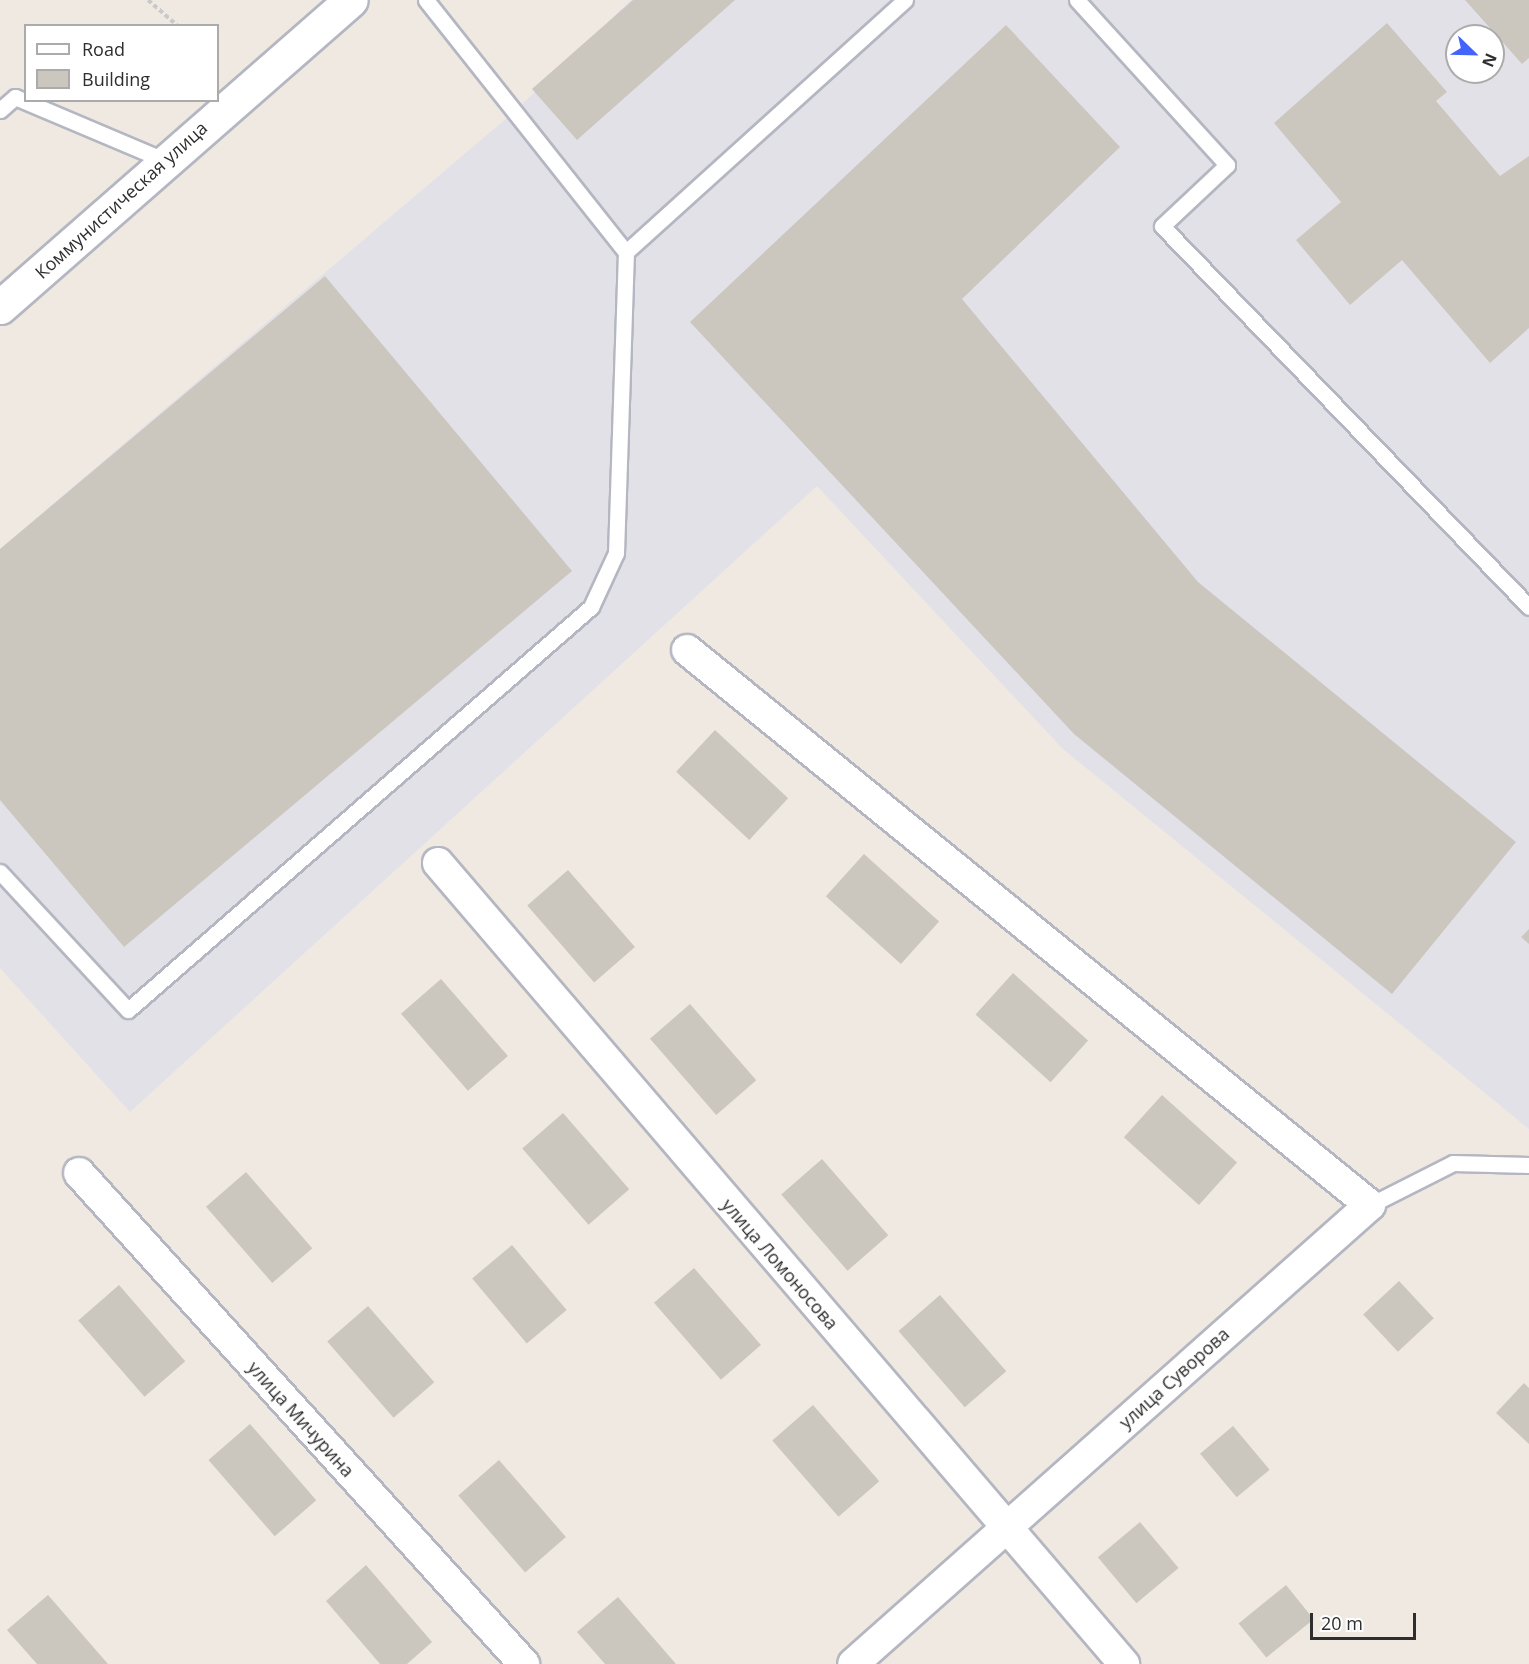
<!DOCTYPE html>
<meta charset="utf-8">
<style>
body{margin:0}
#map{position:relative;width:1529px;height:1664px;overflow:hidden;background:#efe9e1;font-family:"Open Sans",sans-serif}
div>[style]{position:absolute}
.industrial>*{inset:0;background:#e3e1e8}
.building>*{inset:0;background:#cbc7bf;transform-origin:0 0}
.path>*{height:4px;margin-top:-2px;transform-origin:0;background:repeating-linear-gradient(90deg,#c9c9c9 0 4.5px,transparent 0 7.5px)}
.roads{filter:drop-shadow(2px 0 #b4b7c1) drop-shadow(-2px 0 #b4b7c1) drop-shadow(0 2px #b4b7c1) drop-shadow(0 -2px #b4b7c1)}
.service>*{height:15px;margin:-7.5px;padding:0 7.5px;transform-origin:7.5px;border-radius:7.5px;background:#fff}
.minor>*{height:30px;margin:-15px;padding:0 15px;transform-origin:15px;border-radius:15px;background:#fff}
.tertiary>*{height:33px;margin:-16.5px;padding:0 16.5px;transform-origin:16.5px;border-radius:16.5px;background:#fff}
span{translate:-50% -50%;white-space:nowrap;text-align:center;line-height:1.15;-webkit-text-stroke:5px #fff;paint-order:stroke}
.street-label{font-size:18px;color:#2e2e2e}
.legend{position:absolute;left:24px;top:24px;width:195px;height:78px;box-sizing:border-box;background:#fff;border:2px solid #ababab;margin:0;padding:8px 10px;list-style:none;font-size:18px;color:#2e2e2e}
.legend li{display:flex;align-items:center;gap:12px;height:30px}
.legend b{width:30px;border:2px solid #ababab}
.north{position:absolute;left:1445px;top:24px;width:60px;height:60px;box-sizing:border-box;background:#fff;border:2px solid #ababab;border-radius:50%;rotate:113deg;font-size:16px;font-weight:700;line-height:24px;text-align:center;color:#2e2e2e}
.north::after{content:'';display:block;margin:auto;width:21px;height:27px;background:#4264fb;clip-path:polygon(50% 0,100% 100%,50% 72%,0 100%)}
.scale{position:absolute;left:1310px;top:1613px;width:106px;height:27px;box-sizing:border-box;border:3px solid #2e2e2e;border-top:0;padding-left:8px;font-size:18px;line-height:21px;white-space:nowrap;color:#2e2e2e;-webkit-text-stroke:4px #fff;paint-order:stroke}
</style>
<div id="map">
<div class="industrial">
<i style="clip-path:polygon(evenodd,631px 0,1529px 0,1529px 1129px,1063px 749px,817px 486px,130px 1112px,0 968px,0 549px,515px 111px,631px 0,1457px 36px,1493px 36px,1493px 72px,1457px 72px,1457px 36px)"></i>
</div>
<div class="building">
<i style="clip-path:polygon(633px 0,735px 0,577px 140px,532px 89px)"></i>
<i style="clip-path:polygon(1465px 0,1529px 0,1529px 58px,1522px 64px)"></i>
<i style="clip-path:polygon(1387px 23px,1447px 92px,1436px 101px,1500px 176px,1529px 156px,1529px 328px,1490px 363px,1402px 260px,1350px 305px,1296px 240px,1341px 202px,1274px 123px)"></i>
<i style="clip-path:polygon(1006px 25px,1120px 147px,962px 299px,1198px 582px,1516px 842px,1392px 994px,1074px 734px,690px 322px)"></i>
<i style="clip-path:polygon(325px 276px,572px 571px,124px 947px,0 800px,0 549px)"></i>
<i style="left:715px;top:730px;width:100px;height:57px;rotate:43deg"></i>
<i style="left:864px;top:854px;width:101px;height:57px;rotate:42deg"></i>
<i style="left:568px;top:870px;width:102px;height:54px;rotate:49deg"></i>
<i style="clip-path:polygon(1529px 929px,1529px 944px,1521px 937px)"></i>
<i style="left:1013px;top:973px;width:101px;height:56px;rotate:42deg"></i>
<i style="left:441px;top:979px;width:102px;height:53px;rotate:49deg"></i>
<i style="left:690px;top:1004px;width:101px;height:53px;rotate:49deg"></i>
<i style="left:1162px;top:1095px;width:101px;height:57px;rotate:42deg"></i>
<i style="left:563px;top:1113px;width:101px;height:54px;rotate:49deg"></i>
<i style="left:822px;top:1159px;width:101px;height:54px;rotate:49deg"></i>
<i style="left:246px;top:1172px;width:101px;height:53px;rotate:49deg"></i>
<i style="left:512px;top:1245px;width:85px;height:52px;rotate:50deg"></i>
<i style="left:694px;top:1268px;width:102px;height:53px;rotate:49deg"></i>
<i style="left:1399px;top:1281px;width:51px;height:49px;rotate:47deg"></i>
<i style="left:119px;top:1285px;width:101px;height:54px;rotate:49deg"></i>
<i style="left:940px;top:1295px;width:101px;height:55px;rotate:49deg"></i>
<i style="left:368px;top:1306px;width:101px;height:54px;rotate:49deg"></i>
<i style="clip-path:polygon(1524px 1383px,1529px 1388px,1529px 1444px,1496px 1413px)"></i>
<i style="left:813px;top:1405px;width:101px;height:54px;rotate:49deg"></i>
<i style="left:250px;top:1424px;width:101px;height:55px;rotate:49deg"></i>
<i style="left:1233px;top:1426px;width:57px;height:43px;rotate:50deg"></i>
<i style="left:499px;top:1460px;width:102px;height:54px;rotate:49deg"></i>
<i style="left:1140px;top:1522px;width:60px;height:55px;rotate:50deg"></i>
<i style="clip-path:polygon(366px 1565px,432px 1642px,407px 1664px,380px 1664px,326px 1601px)"></i>
<i style="left:1286px;top:1585px;width:44px;height:61px;rotate:51deg"></i>
<i style="clip-path:polygon(48px 1595px,108px 1664px,37px 1664px,7px 1630px)"></i>
<i style="clip-path:polygon(618px 1597px,676px 1664px,605px 1664px,577px 1632px)"></i>
</div>
<div class="path">
<i style="left:148px;top:0;width:40px;rotate:41deg"></i>
</div>
<div class="roads">
<div class="service">
<i style="left:426px;top:0;width:322px;rotate:51.6deg"></i>
<i style="left:626px;top:252px;width:376px;rotate:-42.1deg"></i>
<i style="left:1077px;top:0;width:223px;rotate:47.7deg"></i>
<i style="left:1227px;top:165px;width:89px;rotate:136.8deg"></i>
<i style="left:1162px;top:226px;width:529px;rotate:46.07deg"></i>
<i style="left:0;top:110px;width:20px;rotate:-41deg"></i>
<i style="left:15px;top:97px;width:162px;rotate:22.9deg"></i>
<i style="left:0;top:872px;width:188px;rotate:47.2deg"></i>
<i style="left:128px;top:1010px;width:614px;rotate:-41.04deg"></i>
<i style="left:591px;top:607px;width:60px;rotate:-65.2deg"></i>
<i style="left:616px;top:553px;width:301px;rotate:-88.1deg"></i>
<i style="left:1370px;top:1205px;width:93px;rotate:-26.8deg"></i>
<i style="left:1453px;top:1163px;width:76px;rotate:1.5deg"></i>
</div>
<div class="minor">
<i style="left:687px;top:650px;width:880px;rotate:39.1deg"></i>
<i style="left:1370px;top:1205px;width:691px;rotate:138.4deg"></i>
<i style="left:438px;top:863px;width:1055px;rotate:49.42deg"></i>
<i style="left:79px;top:1173px;width:663px;rotate:47.81deg"></i>
</div>
<div class="tertiary">
<i style="left:0;top:307px;width:466px;rotate:-41.2deg"></i>
</div>
</div>
<div class="street-label">
<span style="left:121px;top:200px;rotate:-42deg">Коммунистическая улица</span>
<span style="left:780px;top:1264px;rotate:49deg">улица Ломоносова</span>
<span style="left:1174px;top:1378px;rotate:-42deg">улица Суворова</span>
<span style="left:301px;top:1419px;rotate:48deg">улица Мичурина</span>
</div>
<ul class="legend">
<li><b style="height:8px;background:#fff"></b>Road</li>
<li><b style="height:16px;background:#cbc7bf"></b>Building</li>
</ul>
<div class="north">N</div>
<div class="scale">20 m</div>
</div>
